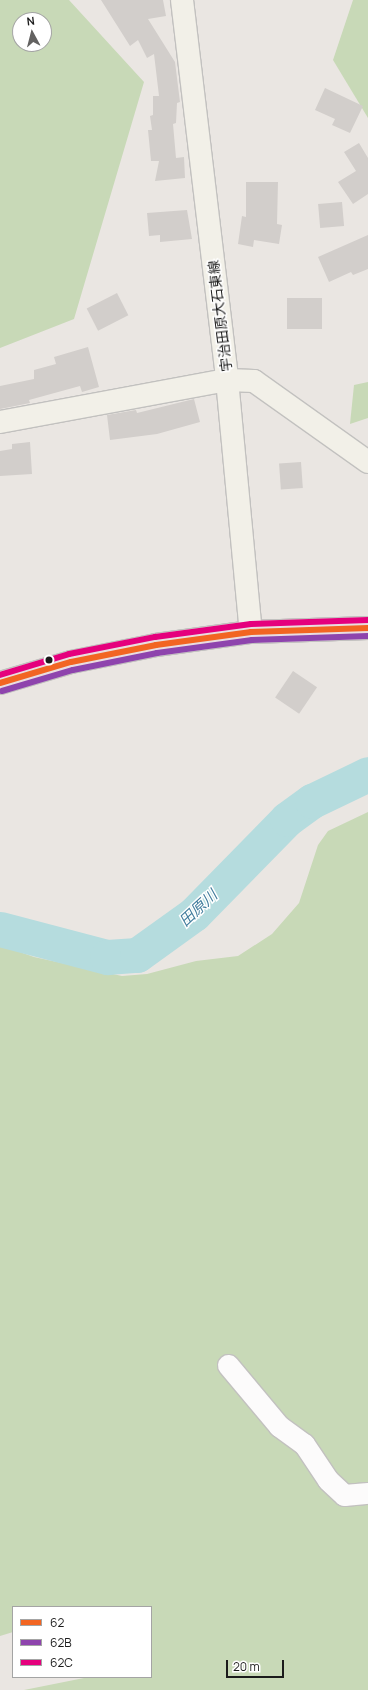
<!DOCTYPE html>
<meta charset="utf-8">
<style>
body{margin:0}
#map{position:relative;width:368px;height:1690px;overflow:hidden;background:#eae6e2;font-family:Manrope,"Noto Sans JP",sans-serif}
div>[style]{position:absolute}
.forest>*{inset:0;background:#c8d9b7}
.river>*{height:35px;margin:-17.5px;padding:0 17.5px;transform-origin:17.5px;border-radius:17.5px;background:#b5dcde}
.building>*{inset:0;background:#d2cecb;transform-origin:0 0}
.roads{filter:drop-shadow(1px 0 #c2c1bf) drop-shadow(-1px 0 #c2c1bf) drop-shadow(0 1px #c2c1bf) drop-shadow(0 -1px #c2c1bf)}
.street>*{height:21px;margin:-10.5px;padding:0 10.5px;transform-origin:10.5px;border-radius:10.5px;background:#fcfbfb}
.secondary>*{height:22px;margin:-11px;padding:0 11px;transform-origin:11px;border-radius:11px;background:#f2f0e8}
.highway>*{height:22px;margin:-11px;padding:0 11px;transform-origin:11px;border-radius:11px;background:#e9dde0}
.bus-1>*{height:6px;margin:-3px;padding:0 3px;transform-origin:3px;border-radius:3px;background:#f26522}
.bus-2>*{height:6px;margin:-3px;padding:0 3px;transform-origin:3px;border-radius:3px;background:#8e44ad}
.bus-3>*{height:6px;margin:-3px;padding:0 3px;transform-origin:3px;border-radius:3px;background:#e5007d}
.dots>*{width:11px;height:11px;translate:-50% -50%;box-sizing:border-box;border:2px solid #fff;border-radius:50%}
span{translate:-50% -50%;white-space:nowrap;text-align:center;line-height:1.15;-webkit-text-stroke:3px #fff;paint-order:stroke}
.street-label{font-size:14px;color:#1b1b1b}
.water-label{font-size:15px;color:#417c9c;font-style:italic}
.legend{position:absolute;left:12px;top:1606px;width:140px;height:72px;box-sizing:border-box;background:#fff;border:1px solid #a4a4a4;margin:0;padding:5px 7px;list-style:none;font-size:12px;color:#1b1b1b}
.legend li{display:flex;align-items:center;gap:8px;height:20px}
.legend b{width:20px;border:1px solid #a4a4a4}
.north{position:absolute;left:12px;top:12px;width:40px;height:40px;box-sizing:border-box;background:#fff;border:1px solid #a4a4a4;border-radius:50%;rotate:353deg;font-size:11px;font-weight:700;line-height:16px;text-align:center;color:#1b1b1b}
.north::after{content:'';display:block;margin:auto;width:14px;height:18px;background:#636261;clip-path:polygon(50% 0,100% 100%,50% 72%,0 100%)}
.scale{position:absolute;left:226px;top:1660px;width:58px;height:18px;box-sizing:border-box;border:2px solid #1b1b1b;border-top:0;padding-left:5px;font-size:12px;line-height:14px;white-space:nowrap;color:#1b1b1b;-webkit-text-stroke:3px #fff;paint-order:stroke}
</style>
<div id="map">
<div class="forest">
<i style="clip-path:polygon(evenodd,0 0,69px 0,144px 82px,74px 319px,0 348px,0 0,20px 20px,44px 20px,44px 44px,20px 44px,20px 20px)"></i>
<i style="clip-path:polygon(353px 0,368px 0,368px 118px,333px 60px)"></i>
<i style="clip-path:polygon(368px 382px,368px 418px,350px 424px,354px 385px)"></i>
<i style="clip-path:polygon(368px 812px,368px 1690px,24px 1690px,89px 1677px,151px 1677px,151px 1607px,13px 1607px,13px 1632px,0 1636px,0 945px,34px 957px,122px 976px,147px 974px,196px 961px,238px 956px,272px 934px,299px 903px,318px 845px,328px 831px)"></i>
</div>
<div class="river">
<i style="left:0;top:929px;width:111px;rotate:14.7deg"></i>
<i style="left:107px;top:957px;width:30px;rotate:-4deg"></i>
<i style="left:137px;top:955px;width:70px;rotate:-35.7deg"></i>
<i style="left:194px;top:914px;width:133px;rotate:-45.6deg"></i>
<i style="left:287px;top:819px;width:31px;rotate:-36deg"></i>
<i style="left:312px;top:801px;width:62px;rotate:-25.7deg"></i>
</div>
<div class="building">
<i style="clip-path:polygon(101px 0,163px 0,166px 16px,148px 19px,175px 62px,180px 102px,177px 103px,176px 123px,173px 124px,176px 158px,184px 157px,185px 178px,155px 181px,159px 161px,151px 161px,148px 130px,152px 130px,150px 116px,153px 115px,153px 96px,159px 96px,154px 54px,147px 58px,138px 40px,130px 46px)"></i>
<i style="clip-path:polygon(325px 88px,363px 106px,350px 133px,332px 125px,335px 119px,315px 110px)"></i>
<i style="clip-path:polygon(359px 143px,368px 158px,368px 194px,353px 204px,338px 182px,356px 171px,344px 152px)"></i>
<i style="clip-path:polygon(246px 182px,278px 182px,277px 224px,282px 225px,279px 244px,254px 240px,253px 247px,238px 244px,242px 216px,246px 217px)"></i>
<i style="left:342px;top:202px;width:24px;height:24px;rotate:85deg"></i>
<i style="clip-path:polygon(187px 210px,192px 239px,160px 242px,160px 235px,149px 236px,147px 213px)"></i>
<i style="clip-path:polygon(368px 235px,368px 269px,353px 275px,351px 272px,329px 282px,318px 257px)"></i>
<i style="left:117px;top:293px;width:25px;height:34px;rotate:63deg"></i>
<i style="left:287px;top:298px;width:35px;height:31px"></i>
<i style="clip-path:polygon(88px 347px,99px 387px,82px 392px,80px 386px,29px 400px,30px 403px,0 409px,0 386px,34px 379px,34px 370px,56px 364px,54px 357px)"></i>
<i style="clip-path:polygon(194px 399px,200px 422px,157px 434px,110px 440px,107px 415px,136px 410px,137px 413px)"></i>
<i style="clip-path:polygon(30px 442px,32px 474px,0 476px,0 451px,12px 449px,12px 444px)"></i>
<i style="left:301px;top:462px;width:26px;height:22px;rotate:86deg"></i>
<i style="left:293px;top:671px;width:29px;height:32px;rotate:34deg"></i>
</div>
<div class="roads">
<div class="street">
<i style="left:228px;top:1365px;width:80px;rotate:50.1deg"></i>
<i style="left:279px;top:1426px;width:31px;rotate:36deg"></i>
<i style="left:304px;top:1444px;width:43px;rotate:56.3deg"></i>
<i style="left:328px;top:1480px;width:22px;rotate:43deg"></i>
<i style="left:344px;top:1495px;width:24px;rotate:-5deg"></i>
</div>
<div class="secondary">
<i style="left:182px;top:0;width:383px;rotate:83.2deg"></i>
<i style="left:227px;top:380px;width:253px;rotate:84.6deg"></i>
<i style="left:0;top:422px;width:231px;rotate:-10.5deg"></i>
<i style="left:227px;top:380px;width:27px;rotate:2deg"></i>
<i style="left:254px;top:381px;width:140px;rotate:35.4deg"></i>
</div>
<div class="highway">
<i style="left:0;top:683px;width:74px;rotate:-16.5deg"></i>
<i style="left:71px;top:662px;width:87px;rotate:-11.3deg"></i>
<i style="left:156px;top:645px;width:96px;rotate:-7.8deg"></i>
<i style="left:251px;top:632px;width:117px;rotate:-2deg"></i>
</div>
</div>
<div class="bus-1">
<i style="left:0;top:683px;width:74px;rotate:-16.5deg"></i>
<i style="left:71px;top:662px;width:87px;rotate:-11.3deg"></i>
<i style="left:156px;top:645px;width:96px;rotate:-7.8deg"></i>
<i style="left:251px;top:632px;width:117px;rotate:-2deg"></i>
</div>
<div class="bus-2">
<i style="left:2px;top:691px;width:74px;rotate:-16.5deg"></i>
<i style="left:73px;top:670px;width:86px;rotate:-11.4deg"></i>
<i style="left:157px;top:653px;width:96px;rotate:-7.8deg"></i>
<i style="left:252px;top:640px;width:116px;rotate:-2deg"></i>
</div>
<div class="bus-3">
<i style="left:0;top:675px;width:72px;rotate:-16.9deg"></i>
<i style="left:69px;top:654px;width:88px;rotate:-11.2deg"></i>
<i style="left:155px;top:637px;width:97px;rotate:-7.7deg"></i>
<i style="left:251px;top:624px;width:117px;rotate:-2deg"></i>
</div>
<div class="dots">
<i style="left:49px;top:660px;background:#1b1b1b"></i>
</div>
<div class="street-label">
<span style="left:220px;top:316px;rotate:-97deg">宇治田原大石東線</span>
</div>
<div class="water-label">
<span style="left:198px;top:908px;rotate:-43deg">田原川</span>
</div>
<ul class="legend">
<li><b style="height:5px;background:#f26522"></b>62</li>
<li><b style="height:5px;background:#8e44ad"></b>62B</li>
<li><b style="height:5px;background:#e5007d"></b>62C</li>
</ul>
<div class="north">N</div>
<div class="scale">20 m</div>
</div>
